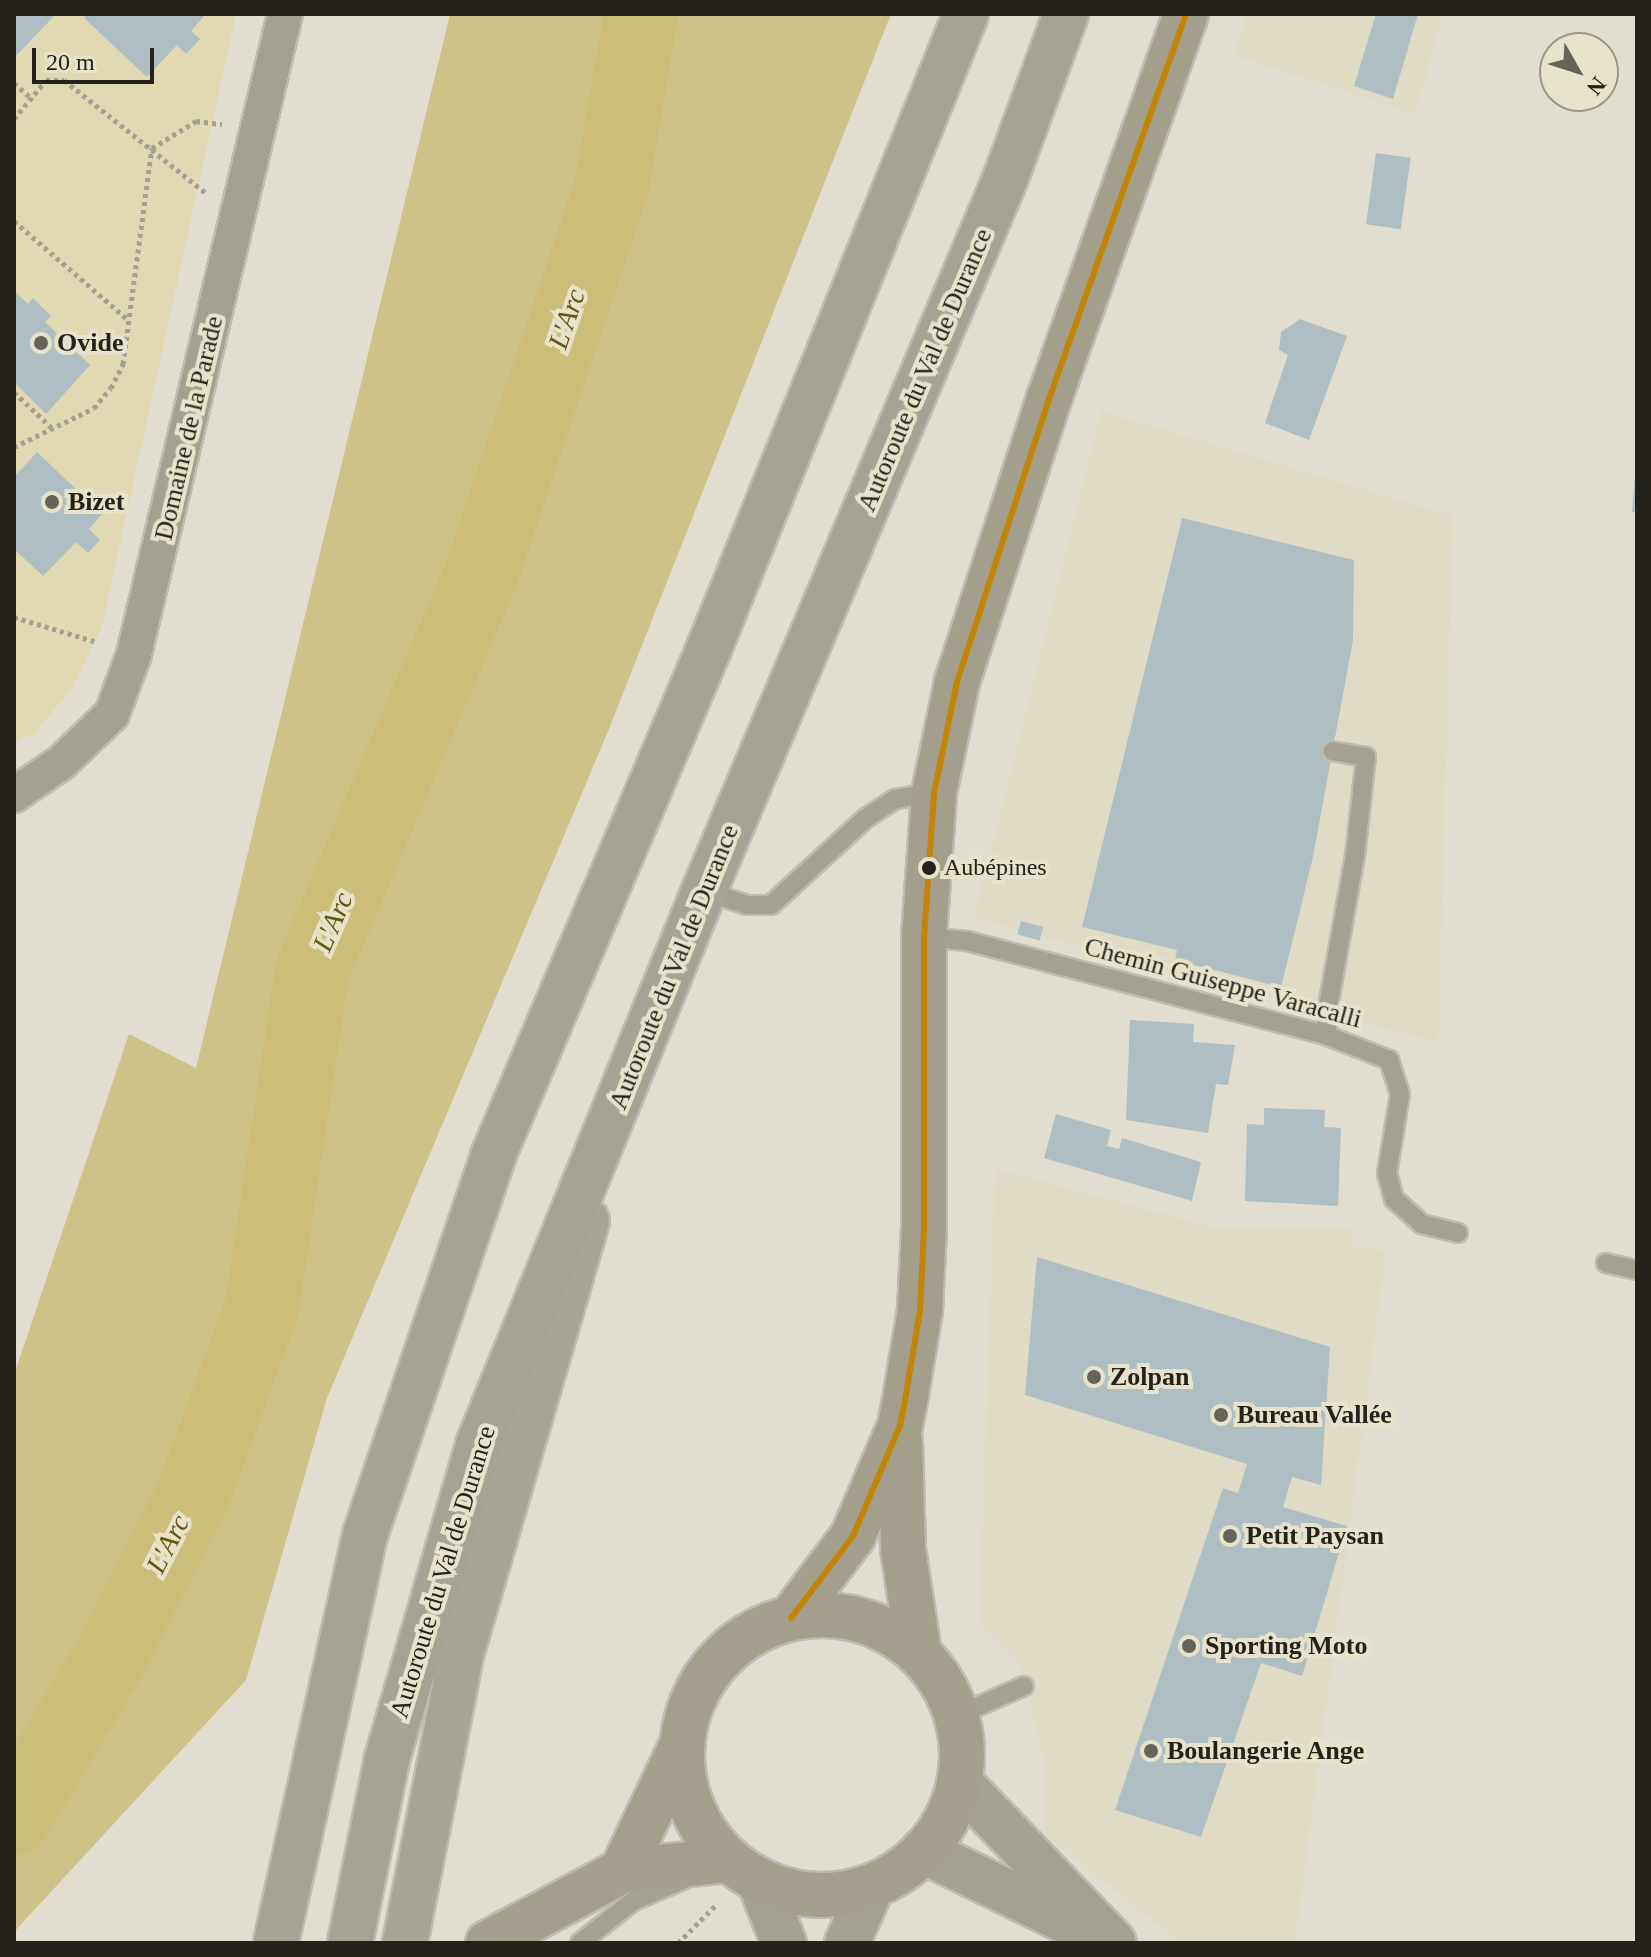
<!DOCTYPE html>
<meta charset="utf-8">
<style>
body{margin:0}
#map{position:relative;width:1651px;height:1957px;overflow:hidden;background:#e1ded1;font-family:Georgia,serif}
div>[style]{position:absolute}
.built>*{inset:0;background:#e0dbc4}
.green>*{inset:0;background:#e0d9b2}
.forest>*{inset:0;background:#cdc288}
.river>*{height:74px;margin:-37px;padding:0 37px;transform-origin:37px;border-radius:37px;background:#ccbe79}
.building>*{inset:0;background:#aebec3;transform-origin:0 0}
.path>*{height:5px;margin-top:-2.5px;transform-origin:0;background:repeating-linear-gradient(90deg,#a3a192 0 4px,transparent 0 8px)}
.roads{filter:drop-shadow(2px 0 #bdbbb2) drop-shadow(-2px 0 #bdbbb2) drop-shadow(0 2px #bdbbb2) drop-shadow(0 -2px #bdbbb2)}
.service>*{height:18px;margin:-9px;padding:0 9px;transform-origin:9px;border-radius:9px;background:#a5a190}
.minor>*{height:34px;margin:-17px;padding:0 17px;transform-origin:17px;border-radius:17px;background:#a5a190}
.tertiary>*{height:44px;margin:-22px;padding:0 22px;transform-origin:22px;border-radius:22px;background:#a5a190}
.secondary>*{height:44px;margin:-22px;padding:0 22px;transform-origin:22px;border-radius:22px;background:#a49f8d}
.secondary>.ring{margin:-22px;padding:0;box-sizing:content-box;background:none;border:44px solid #a49f8d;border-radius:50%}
.trunk>*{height:44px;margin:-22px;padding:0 22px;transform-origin:22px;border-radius:22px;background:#a8a496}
.motorway>*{height:44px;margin:-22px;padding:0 22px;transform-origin:22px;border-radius:22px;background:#a6a295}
.bus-1>*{height:6px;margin:-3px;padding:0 3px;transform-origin:3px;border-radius:3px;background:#c28506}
.dots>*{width:22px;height:22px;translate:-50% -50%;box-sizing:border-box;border:4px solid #e7e3cb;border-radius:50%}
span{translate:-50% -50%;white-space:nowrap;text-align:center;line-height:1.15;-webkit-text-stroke:8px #e7e3cb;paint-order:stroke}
.bus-label{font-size:24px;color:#24221a}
.left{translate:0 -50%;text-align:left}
.poi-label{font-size:26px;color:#24221a;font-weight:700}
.street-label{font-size:26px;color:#24221a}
.water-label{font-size:28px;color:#63570e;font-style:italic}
.frame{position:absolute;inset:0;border:16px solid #24221a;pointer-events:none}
.north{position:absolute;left:1539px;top:32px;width:80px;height:80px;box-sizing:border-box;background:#e7e3cb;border:2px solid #999684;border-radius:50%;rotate:129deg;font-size:22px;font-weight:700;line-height:32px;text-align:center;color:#24221a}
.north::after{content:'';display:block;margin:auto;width:28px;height:36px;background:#66645a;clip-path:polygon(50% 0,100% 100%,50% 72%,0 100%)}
.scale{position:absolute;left:32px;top:48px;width:122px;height:36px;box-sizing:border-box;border:4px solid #24221a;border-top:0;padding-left:10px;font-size:24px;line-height:28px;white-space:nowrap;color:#24221a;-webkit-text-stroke:6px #e7e3cb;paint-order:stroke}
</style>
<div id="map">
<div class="built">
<i style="clip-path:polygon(1247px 14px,1443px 14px,1415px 114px,1234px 55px)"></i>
<i style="clip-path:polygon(1101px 411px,1453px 516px,1438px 1043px,974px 918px)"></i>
<i style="clip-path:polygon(995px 1169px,1216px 1228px,1354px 1228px,1351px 1249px,1386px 1250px,1295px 1943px,1180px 1943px,1044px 1834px,1045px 1762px,1018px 1660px,979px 1623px)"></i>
</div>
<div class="green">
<i style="clip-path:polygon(14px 14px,236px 14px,102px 626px,72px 689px,33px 734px,14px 743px)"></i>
</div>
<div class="forest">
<i style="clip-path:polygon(450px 14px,891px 14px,609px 729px,327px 1398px,246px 1680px,14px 1932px,14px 1375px,129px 1034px,196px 1068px)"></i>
</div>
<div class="river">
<i style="left:14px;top:1818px;width:184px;rotate:-59deg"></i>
<i style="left:109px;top:1660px;width:187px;rotate:-63deg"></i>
<i style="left:194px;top:1493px;width:198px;rotate:-69.9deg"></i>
<i style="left:262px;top:1307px;width:340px;rotate:-81.5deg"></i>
<i style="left:312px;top:971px;width:431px;rotate:-66.9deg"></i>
<i style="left:481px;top:575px;width:411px;rotate:-71.4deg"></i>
<i style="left:612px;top:185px;width:173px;rotate:-80.4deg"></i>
</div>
<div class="building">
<i style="clip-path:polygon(14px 14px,56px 14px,14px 58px)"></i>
<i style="clip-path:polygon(87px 14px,206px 14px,191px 31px,200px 39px,186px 54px,177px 45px,147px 77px,84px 18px)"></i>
<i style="clip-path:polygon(1376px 14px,1418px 14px,1393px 99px,1354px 86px)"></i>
<i style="left:1376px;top:153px;width:35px;height:72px;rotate:8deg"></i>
<i style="clip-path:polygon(14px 291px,28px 304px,33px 298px,51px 316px,45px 322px,90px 365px,46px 414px,14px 382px)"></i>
<i style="clip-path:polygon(1300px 319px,1347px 336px,1309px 440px,1265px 423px,1288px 355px,1279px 350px,1281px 332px)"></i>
<i style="clip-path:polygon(37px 452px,102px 514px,89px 529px,100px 540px,88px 553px,76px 542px,43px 576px,14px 549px,14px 477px)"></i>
<i style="clip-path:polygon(1635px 476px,1637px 476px,1637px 512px,1632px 512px)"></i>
<i style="clip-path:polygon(1182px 518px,1354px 560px,1353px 640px,1313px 857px,1281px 987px,1175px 960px,1177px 950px,1082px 927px)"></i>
<i style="left:1021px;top:921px;width:23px;height:14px;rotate:15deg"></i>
<i style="clip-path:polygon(1130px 1020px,1194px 1024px,1193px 1042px,1235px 1045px,1228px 1085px,1216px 1084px,1208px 1133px,1126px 1120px)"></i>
<i style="clip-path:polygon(1264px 1108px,1325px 1110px,1324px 1127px,1341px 1128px,1338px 1206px,1245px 1201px,1247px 1124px,1264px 1125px)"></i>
<i style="clip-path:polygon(1056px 1114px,1111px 1130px,1107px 1146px,1119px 1149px,1122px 1138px,1201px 1162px,1192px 1201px,1044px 1158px)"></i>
<i style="clip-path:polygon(1037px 1257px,1330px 1347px,1321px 1485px,1292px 1477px,1283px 1507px,1347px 1526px,1302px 1676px,1261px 1663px,1201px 1837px,1115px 1810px,1223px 1488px,1238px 1493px,1247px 1464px,1025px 1395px)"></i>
</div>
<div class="path">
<i style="left:14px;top:83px;width:23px;rotate:41deg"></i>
<i style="left:14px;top:119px;width:50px;rotate:-50.6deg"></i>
<i style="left:46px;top:80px;width:18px"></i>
<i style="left:64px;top:80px;width:181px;rotate:38.5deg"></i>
<i style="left:14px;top:221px;width:150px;rotate:40.9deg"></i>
<i style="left:14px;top:392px;width:55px;rotate:43.5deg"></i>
<i style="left:14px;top:447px;width:89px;rotate:-26deg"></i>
<i style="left:94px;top:408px;width:26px;rotate:-50deg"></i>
<i style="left:111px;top:388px;width:27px;rotate:-63deg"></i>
<i style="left:123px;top:364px;width:218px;rotate:-82.4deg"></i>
<i style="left:152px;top:148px;width:52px;rotate:-31.5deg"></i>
<i style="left:196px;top:121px;width:26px;rotate:7deg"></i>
<i style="left:14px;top:617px;width:87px;rotate:16.8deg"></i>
<i style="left:678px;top:1943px;width:55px;rotate:-45deg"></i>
</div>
<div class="roads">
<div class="service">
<i style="left:704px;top:891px;width:45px;rotate:18deg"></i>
<i style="left:747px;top:905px;width:24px"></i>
<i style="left:771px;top:905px;width:129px;rotate:-42.5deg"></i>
<i style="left:866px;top:818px;width:35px;rotate:-33deg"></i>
<i style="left:895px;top:799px;width:39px;rotate:-9deg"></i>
<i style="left:924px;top:937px;width:43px;rotate:5.3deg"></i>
<i style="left:967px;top:941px;width:373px;rotate:14.7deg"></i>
<i style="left:1328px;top:1036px;width:66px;rotate:21.5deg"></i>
<i style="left:1389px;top:1060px;width:36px;rotate:72deg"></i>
<i style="left:1400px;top:1094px;width:80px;rotate:99.3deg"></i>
<i style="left:1387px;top:1173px;width:27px;rotate:75deg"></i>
<i style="left:1394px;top:1199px;width:38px;rotate:42deg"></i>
<i style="left:1422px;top:1224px;width:37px;rotate:14deg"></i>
<i style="left:1328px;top:1036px;width:18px;rotate:-96deg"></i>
<i style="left:1326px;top:1018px;width:165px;rotate:-79.9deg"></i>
<i style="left:1355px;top:856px;width:100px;rotate:-83.7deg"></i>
<i style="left:1366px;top:757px;width:34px;rotate:-170deg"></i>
<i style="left:1606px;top:1263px;width:32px;rotate:13deg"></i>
<i style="left:956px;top:1716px;width:74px;rotate:-23.8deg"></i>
<i style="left:580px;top:1943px;width:68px;rotate:-38.4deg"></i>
<i style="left:633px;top:1901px;width:54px;rotate:-22.8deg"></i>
</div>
<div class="minor">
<i style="left:14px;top:795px;width:58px;rotate:-34.5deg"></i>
<i style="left:62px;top:762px;width:69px;rotate:-43.8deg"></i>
<i style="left:112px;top:714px;width:64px;rotate:-69.9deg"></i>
<i style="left:134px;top:654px;width:658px;rotate:-76.72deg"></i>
</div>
<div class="tertiary">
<i style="left:959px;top:1782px;width:223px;rotate:46.1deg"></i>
<i style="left:923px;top:1851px;width:189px;rotate:26deg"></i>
<i style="left:759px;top:1880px;width:68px;rotate:68.4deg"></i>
<i style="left:847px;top:1943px;width:62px;rotate:-66.3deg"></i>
</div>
<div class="secondary">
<i style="left:900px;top:1441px;width:108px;rotate:88.4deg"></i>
<i style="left:903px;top:1549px;width:106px;rotate:81.3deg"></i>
<i class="ring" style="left:682px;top:1615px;width:236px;height:236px"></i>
<i style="left:791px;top:1618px;width:103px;rotate:-52.9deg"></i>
<i style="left:853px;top:1536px;width:120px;rotate:-66.9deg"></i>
<i style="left:900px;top:1426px;width:33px;rotate:-79deg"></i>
<i style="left:906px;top:1394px;width:85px;rotate:-80.5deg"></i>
<i style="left:920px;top:1310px;width:81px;rotate:-87.2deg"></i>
<i style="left:924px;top:1229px;width:292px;rotate:-90deg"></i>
<i style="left:924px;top:937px;width:144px;rotate:-86deg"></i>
<i style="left:934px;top:793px;width:113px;rotate:-78.3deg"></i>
<i style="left:957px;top:682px;width:298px;rotate:-72deg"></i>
<i style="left:1049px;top:399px;width:409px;rotate:-70.4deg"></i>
<i style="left:622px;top:1871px;width:137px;rotate:-64.6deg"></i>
<i style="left:488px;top:1943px;width:152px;rotate:-28.2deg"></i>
<i style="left:622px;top:1871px;width:108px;rotate:-5.9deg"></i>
</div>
<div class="trunk">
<i style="left:405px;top:1943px;width:298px;rotate:-79deg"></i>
<i style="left:462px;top:1651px;width:448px;rotate:-73.8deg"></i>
</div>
<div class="motorway">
<i style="left:276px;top:1943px;width:418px;rotate:-77.7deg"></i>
<i style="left:365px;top:1535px;width:400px;rotate:-71.3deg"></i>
<i style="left:493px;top:1156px;width:554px;rotate:-66.95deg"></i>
<i style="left:710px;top:646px;width:682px;rotate:-67.95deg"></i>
<i style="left:350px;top:1943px;width:188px;rotate:-78.6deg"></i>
<i style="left:387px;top:1759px;width:327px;rotate:-73.8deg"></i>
<i style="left:478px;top:1445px;width:598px;rotate:-67.81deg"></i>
<i style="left:704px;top:891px;width:775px;rotate:-67.07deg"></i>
<i style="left:1006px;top:177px;width:174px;rotate:-69.8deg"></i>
</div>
</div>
<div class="bus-1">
<i style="left:791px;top:1618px;width:103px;rotate:-52.9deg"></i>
<i style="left:853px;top:1536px;width:120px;rotate:-66.9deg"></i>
<i style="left:900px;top:1426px;width:33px;rotate:-79deg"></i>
<i style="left:906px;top:1394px;width:85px;rotate:-80.5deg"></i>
<i style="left:920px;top:1310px;width:81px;rotate:-87.2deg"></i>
<i style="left:924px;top:1229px;width:292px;rotate:-90deg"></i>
<i style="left:924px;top:937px;width:144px;rotate:-86deg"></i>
<i style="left:934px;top:793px;width:113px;rotate:-78.3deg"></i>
<i style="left:957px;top:682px;width:298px;rotate:-72deg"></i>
<i style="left:1049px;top:399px;width:409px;rotate:-70.4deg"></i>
</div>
<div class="dots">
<i style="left:41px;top:343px;background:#66645a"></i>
<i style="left:52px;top:502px;background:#66645a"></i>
<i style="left:929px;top:868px;background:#24221a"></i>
<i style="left:1094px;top:1377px;background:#66645a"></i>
<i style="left:1221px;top:1415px;background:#66645a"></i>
<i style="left:1230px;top:1536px;background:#66645a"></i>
<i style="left:1189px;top:1646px;background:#66645a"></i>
<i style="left:1151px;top:1751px;background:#66645a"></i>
</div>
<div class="bus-label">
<span class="left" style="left:944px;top:868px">Aubépines</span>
</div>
<div class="poi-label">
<span class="left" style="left:57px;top:343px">Ovide</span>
<span class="left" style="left:68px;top:502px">Bizet</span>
<span class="left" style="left:1110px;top:1377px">Zolpan</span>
<span class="left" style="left:1237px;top:1415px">Bureau Vallée</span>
<span class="left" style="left:1246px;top:1536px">Petit Paysan</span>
<span class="left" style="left:1205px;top:1646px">Sporting Moto</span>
<span class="left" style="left:1167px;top:1751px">Boulangerie Ange</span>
</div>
<div class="street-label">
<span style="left:925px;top:370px;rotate:-67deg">Autoroute du Val de Durance</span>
<span style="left:189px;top:428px;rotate:-77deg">Domaine de la Parade</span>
<span style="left:674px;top:967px;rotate:-68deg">Autoroute du Val de Durance</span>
<span style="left:1223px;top:983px;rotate:15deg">Chemin Guiseppe Varacalli</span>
<span style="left:443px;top:1572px;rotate:-73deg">Autoroute du Val de Durance</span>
</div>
<div class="water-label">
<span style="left:567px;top:319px;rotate:-71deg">L'Arc</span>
<span style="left:333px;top:922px;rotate:-67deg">L'Arc</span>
<span style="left:168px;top:1544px;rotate:-63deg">L'Arc</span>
</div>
<div class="frame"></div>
<div class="north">N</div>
<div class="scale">20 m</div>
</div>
